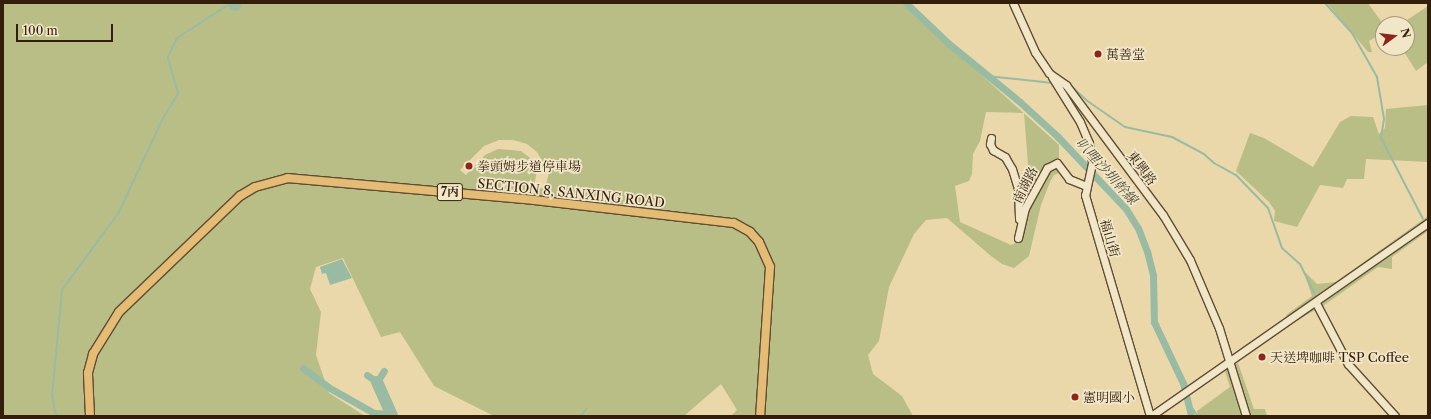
<!DOCTYPE html>
<meta charset="utf-8">
<style>
body{margin:0}
#map{position:relative;width:1431px;height:419px;overflow:hidden;background:#ead8aa;font-family:"Libre Caslon Text","Noto Serif TC",serif}
div>[style]{position:absolute}
.green>*{inset:0;background:#b9be87}
.water>*{inset:0;background:#99bba3}
.stream>*{height:2px;margin:-1px;padding:0 1px;transform-origin:1px;border-radius:1px;background:#99bba3}
.canal>*{height:7px;margin:-3.5px;padding:0 3.5px;transform-origin:3.5px;border-radius:3.5px;background:#99bba3}
.river>*{height:12px;margin:-6px;padding:0 6px;transform-origin:6px;border-radius:6px;background:#99bba3}
.roads{filter:drop-shadow(1px 0 #614c33) drop-shadow(-1px 0 #614c33) drop-shadow(0 1px #614c33) drop-shadow(0 -1px #614c33)}
.minor>*{height:7px;margin:-3.5px;padding:0 3.5px;transform-origin:3.5px;border-radius:3.5px;background:#f1e6c8}
.major>*{height:8px;margin:-4px;padding:0 4px;transform-origin:4px;border-radius:4px;background:#e5bc75}
.dots>*{width:11px;height:11px;translate:-50% -50%;box-sizing:border-box;border:2px solid #f1e6c8;border-radius:50%}
span{translate:-50% -50%;white-space:nowrap;text-align:center;line-height:1.15;-webkit-text-stroke:3.5px #f1e6c8;paint-order:stroke}
.shield-label span{padding:1px 3px;background:#f1e6c8;border:1px solid;border-radius:3px;-webkit-text-stroke-width:0}
.shield-label{font-size:12px;color:#331e0b;font-weight:700}
.poi-label{font-size:13px;color:#331e0b}
.left{translate:0 -50%;text-align:left}
.street-label{font-size:13px;color:#331e0b}
.water-label{font-size:14px;color:#524d39;font-style:italic}
.frame{position:absolute;inset:0;border:4px solid #331e0b;pointer-events:none}
.north{position:absolute;left:1375px;top:16px;width:40px;height:40px;box-sizing:border-box;background:#f1e6c8;border:1px solid #a5967c;border-radius:50%;rotate:75deg;font-size:11px;font-weight:700;line-height:16px;text-align:center;color:#331e0b}
.north::after{content:'';display:block;margin:auto;width:14px;height:18px;background:#8f2418;clip-path:polygon(50% 0,100% 100%,50% 72%,0 100%)}
.scale{position:absolute;left:16px;top:24px;width:97px;height:18px;box-sizing:border-box;border:2px solid #331e0b;border-top:0;padding-left:5px;font-size:12px;line-height:14px;white-space:nowrap;color:#331e0b;-webkit-text-stroke:3px #f1e6c8;paint-order:stroke}
</style>
<div id="map">
<div class="green">
<i style="clip-path:polygon(evenodd,3px 3px,902px 3px,1059px 145px,1059px 173px,1054px 175px,1050px 182px,1041px 205px,1029px 256px,1014px 268px,1002px 264px,991px 256px,947px 218px,926px 220px,914px 234px,889px 287px,879px 341px,868px 355px,873px 374px,902px 396px,913px 416px,731px 416px,737px 410px,721px 384px,684px 416px,494px 416px,434px 386px,400px 332px,381px 337px,343px 258px,316px 267px,310px 289px,321px 312px,316px 355px,329px 393px,365px 416px,3px 416px,3px 3px,986px 112px,1024px 113px,1028px 165px,1024px 192px,1024px 229px,1020px 241px,1011px 245px,960px 222px,955px 186px,969px 181px,972px 174px,973px 154px,980px 141px,986px 112px,3px 3px,499px 140px,513px 140px,527px 144px,537px 152px,549px 172px,545px 189px,534px 187px,538px 164px,521px 151px,498px 149px,485px 155px,466px 175px,460px 170px,484px 146px,499px 140px)"></i>
<i style="clip-path:polygon(1327px 3px,1368px 3px,1383px 24px,1383px 33px,1369px 41px,1372px 52px,1368px 52px)"></i>
<i style="clip-path:polygon(1428px 6px,1428px 62px,1416px 71px,1403px 50px,1414px 38px,1407px 20px)"></i>
<i style="clip-path:polygon(1428px 105px,1428px 162px,1366px 159px,1364px 179px,1347px 179px,1343px 188px,1320px 185px,1297px 227px,1274px 221px,1275px 211px,1269px 202px,1236px 171px,1250px 133px,1264px 138px,1313px 167px,1340px 122px,1351px 116px,1373px 117px,1379px 134px,1385px 128px,1386px 109px)"></i>
<i style="clip-path:polygon(1428px 216px,1428px 231px,1392px 257px,1392px 269px,1378px 267px,1323px 306px,1292px 323px,1286px 315px,1312px 296px,1303px 270px,1317px 284px,1336px 282px)"></i>
<i style="clip-path:polygon(1238px 363px,1254px 409px,1265px 409px,1267px 416px,1198px 416px,1197px 411px,1230px 387px,1225px 371px)"></i>
</div>
<div class="water">
<i style="clip-path:polygon(342px 259px,352px 278px,330px 285px,326px 273px,322px 274px,320px 267px)"></i>
</div>
<div class="stream">
<i style="left:1325px;top:3px;width:40px;rotate:48deg"></i>
<i style="left:1352px;top:33px;width:51px;rotate:60.4deg"></i>
<i style="left:1377px;top:77px;width:43px;rotate:80.5deg"></i>
<i style="left:1384px;top:119px;width:19px;rotate:99deg"></i>
<i style="left:1381px;top:138px;width:91px;rotate:62.6deg"></i>
<i style="left:987px;top:76px;width:66px;rotate:6.1deg"></i>
<i style="left:1068px;top:83px;width:25px;rotate:43deg"></i>
<i style="left:1086px;top:100px;width:47px;rotate:34.7deg"></i>
<i style="left:1125px;top:127px;width:48px;rotate:12deg"></i>
<i style="left:1172px;top:137px;width:36px;rotate:28deg"></i>
<i style="left:1204px;top:154px;width:13px;rotate:42deg"></i>
<i style="left:1214px;top:163px;width:25px;rotate:29deg"></i>
<i style="left:1236px;top:175px;width:46px;rotate:45.9deg"></i>
<i style="left:1268px;top:208px;width:42px;rotate:70.7deg"></i>
<i style="left:1282px;top:248px;width:24px;rotate:42deg"></i>
<i style="left:1300px;top:264px;width:39px;rotate:64deg"></i>
<i style="left:1380px;top:395px;width:29px;rotate:46deg"></i>
<i style="left:1187px;top:401px;width:19px;rotate:54deg"></i>
<i style="left:56px;top:416px;width:20px;rotate:-101deg"></i>
<i style="left:52px;top:396px;width:106px;rotate:-84.6deg"></i>
<i style="left:62px;top:290px;width:97px;rotate:-53.8deg"></i>
<i style="left:119px;top:212px;width:102px;rotate:-64.9deg"></i>
<i style="left:162px;top:120px;width:31px;rotate:-59deg"></i>
<i style="left:178px;top:93px;width:37px;rotate:-106deg"></i>
<i style="left:168px;top:57px;width:21px;rotate:-65deg"></i>
<i style="left:177px;top:38px;width:64px;rotate:-32.9deg"></i>
<i style="left:581px;top:416px;width:9px;rotate:-54deg"></i>
</div>
<div class="canal">
<i style="left:906px;top:3px;width:58px;rotate:43.6deg"></i>
<i style="left:948px;top:43px;width:93px;rotate:39.3deg"></i>
<i style="left:1020px;top:102px;width:52px;rotate:42.6deg"></i>
<i style="left:1058px;top:137px;width:99px;rotate:46.6deg"></i>
<i style="left:1126px;top:209px;width:22px;rotate:58deg"></i>
<i style="left:1138px;top:228px;width:25px;rotate:69deg"></i>
<i style="left:1147px;top:251px;width:25px;rotate:76deg"></i>
<i style="left:1153px;top:275px;width:47px;rotate:88.8deg"></i>
<i style="left:1154px;top:322px;width:68px;rotate:64.6deg"></i>
<i style="left:1183px;top:383px;width:34px;rotate:76deg"></i>
<i style="left:303px;top:368px;width:31px;rotate:37deg"></i>
<i style="left:328px;top:387px;width:53px;rotate:29.5deg"></i>
<i style="left:374px;top:413px;width:17px;rotate:3deg"></i>
<i style="left:367px;top:375px;width:12px;rotate:35deg"></i>
<i style="left:377px;top:382px;width:13px;rotate:-58deg"></i>
</div>
<div class="river">
<i style="left:234px;top:3px;width:2px;rotate:63deg"></i>
<i style="left:377px;top:382px;width:37px;rotate:66deg"></i>
</div>
<div class="roads">
<div class="minor">
<i style="left:1013px;top:3px;width:54px;rotate:65.8deg"></i>
<i style="left:1035px;top:52px;width:25px;rotate:56deg"></i>
<i style="left:1049px;top:73px;width:21px;rotate:35deg"></i>
<i style="left:1066px;top:85px;width:162px;rotate:53.3deg"></i>
<i style="left:1163px;top:215px;width:52px;rotate:59deg"></i>
<i style="left:1190px;top:260px;width:74px;rotate:66.9deg"></i>
<i style="left:1219px;top:328px;width:92px;rotate:72.9deg"></i>
<i style="left:1052px;top:77px;width:53px;rotate:58.1deg"></i>
<i style="left:1080px;top:122px;width:23px;rotate:67deg"></i>
<i style="left:1089px;top:143px;width:20px;rotate:81deg"></i>
<i style="left:1092px;top:163px;width:33px;rotate:102deg"></i>
<i style="left:1085px;top:195px;width:230px;rotate:73.6deg"></i>
<i style="left:991px;top:138px;width:6px;rotate:99deg"></i>
<i style="left:990px;top:144px;width:7px;rotate:63deg"></i>
<i style="left:993px;top:150px;width:14px;rotate:30deg"></i>
<i style="left:1005px;top:157px;width:14px;rotate:60deg"></i>
<i style="left:1012px;top:169px;width:21px;rotate:73deg"></i>
<i style="left:1018px;top:189px;width:30px;rotate:88deg"></i>
<i style="left:1018px;top:238px;width:31px;rotate:-77deg"></i>
<i style="left:1025px;top:208px;width:46px;rotate:-61.2deg"></i>
<i style="left:1047px;top:168px;width:11px;rotate:-27deg"></i>
<i style="left:1057px;top:163px;width:20px;rotate:53deg"></i>
<i style="left:1069px;top:179px;width:18px;rotate:22deg"></i>
<i style="left:1316px;top:303px;width:69px;rotate:62.3deg"></i>
<i style="left:1348px;top:364px;width:70px;rotate:47.9deg"></i>
<i style="left:1151px;top:416px;width:338px;rotate:-34.9deg"></i>
</div>
<div class="major">
<i style="left:90px;top:416px;width:43px;rotate:-92.7deg"></i>
<i style="left:88px;top:373px;width:20px;rotate:-75deg"></i>
<i style="left:93px;top:354px;width:49px;rotate:-58.2deg"></i>
<i style="left:119px;top:312px;width:168px;rotate:-43.8deg"></i>
<i style="left:240px;top:196px;width:17px;rotate:-31deg"></i>
<i style="left:255px;top:187px;width:34px;rotate:-15deg"></i>
<i style="left:288px;top:178px;width:247px;rotate:5.1deg"></i>
<i style="left:534px;top:200px;width:201px;rotate:6.6deg"></i>
<i style="left:734px;top:223px;width:18px;rotate:29deg"></i>
<i style="left:750px;top:232px;width:13px;rotate:48deg"></i>
<i style="left:759px;top:242px;width:27px;rotate:66deg"></i>
<i style="left:770px;top:267px;width:149px;rotate:93.8deg"></i>
</div>
</div>
<div class="dots">
<i style="left:1098px;top:54px;background:#8f2418"></i>
<i style="left:469px;top:166px;background:#8f2418"></i>
<i style="left:1262px;top:357px;background:#8f2418"></i>
<i style="left:1075px;top:397px;background:#8f2418"></i>
</div>
<div class="shield-label">
<span style="left:450px;top:192px">7丙</span>
</div>
<div class="poi-label">
<span class="left" style="left:1106px;top:54px">萬善堂</span>
<span class="left" style="left:477px;top:166px">拳頭姆步道停車場</span>
<span class="left" style="left:1270px;top:357px">天送埤咖啡 TSP Coffee</span>
<span class="left" style="left:1083px;top:397px">憲明國小</span>
</div>
<div class="street-label">
<span style="left:1142px;top:168px;rotate:53deg">東興路</span>
<span style="left:1025px;top:185px;rotate:-63deg">南湖路</span>
<span style="left:571px;top:193px;rotate:6deg">SECTION 8, SANXING ROAD</span>
<span style="left:1110px;top:238px;rotate:74deg">福山街</span>
</div>
<div class="water-label">
<span style="left:1107px;top:171px;rotate:48deg">叭哩沙圳幹線</span>
</div>
<div class="frame"></div>
<div class="north">N</div>
<div class="scale">100 m</div>
</div>
